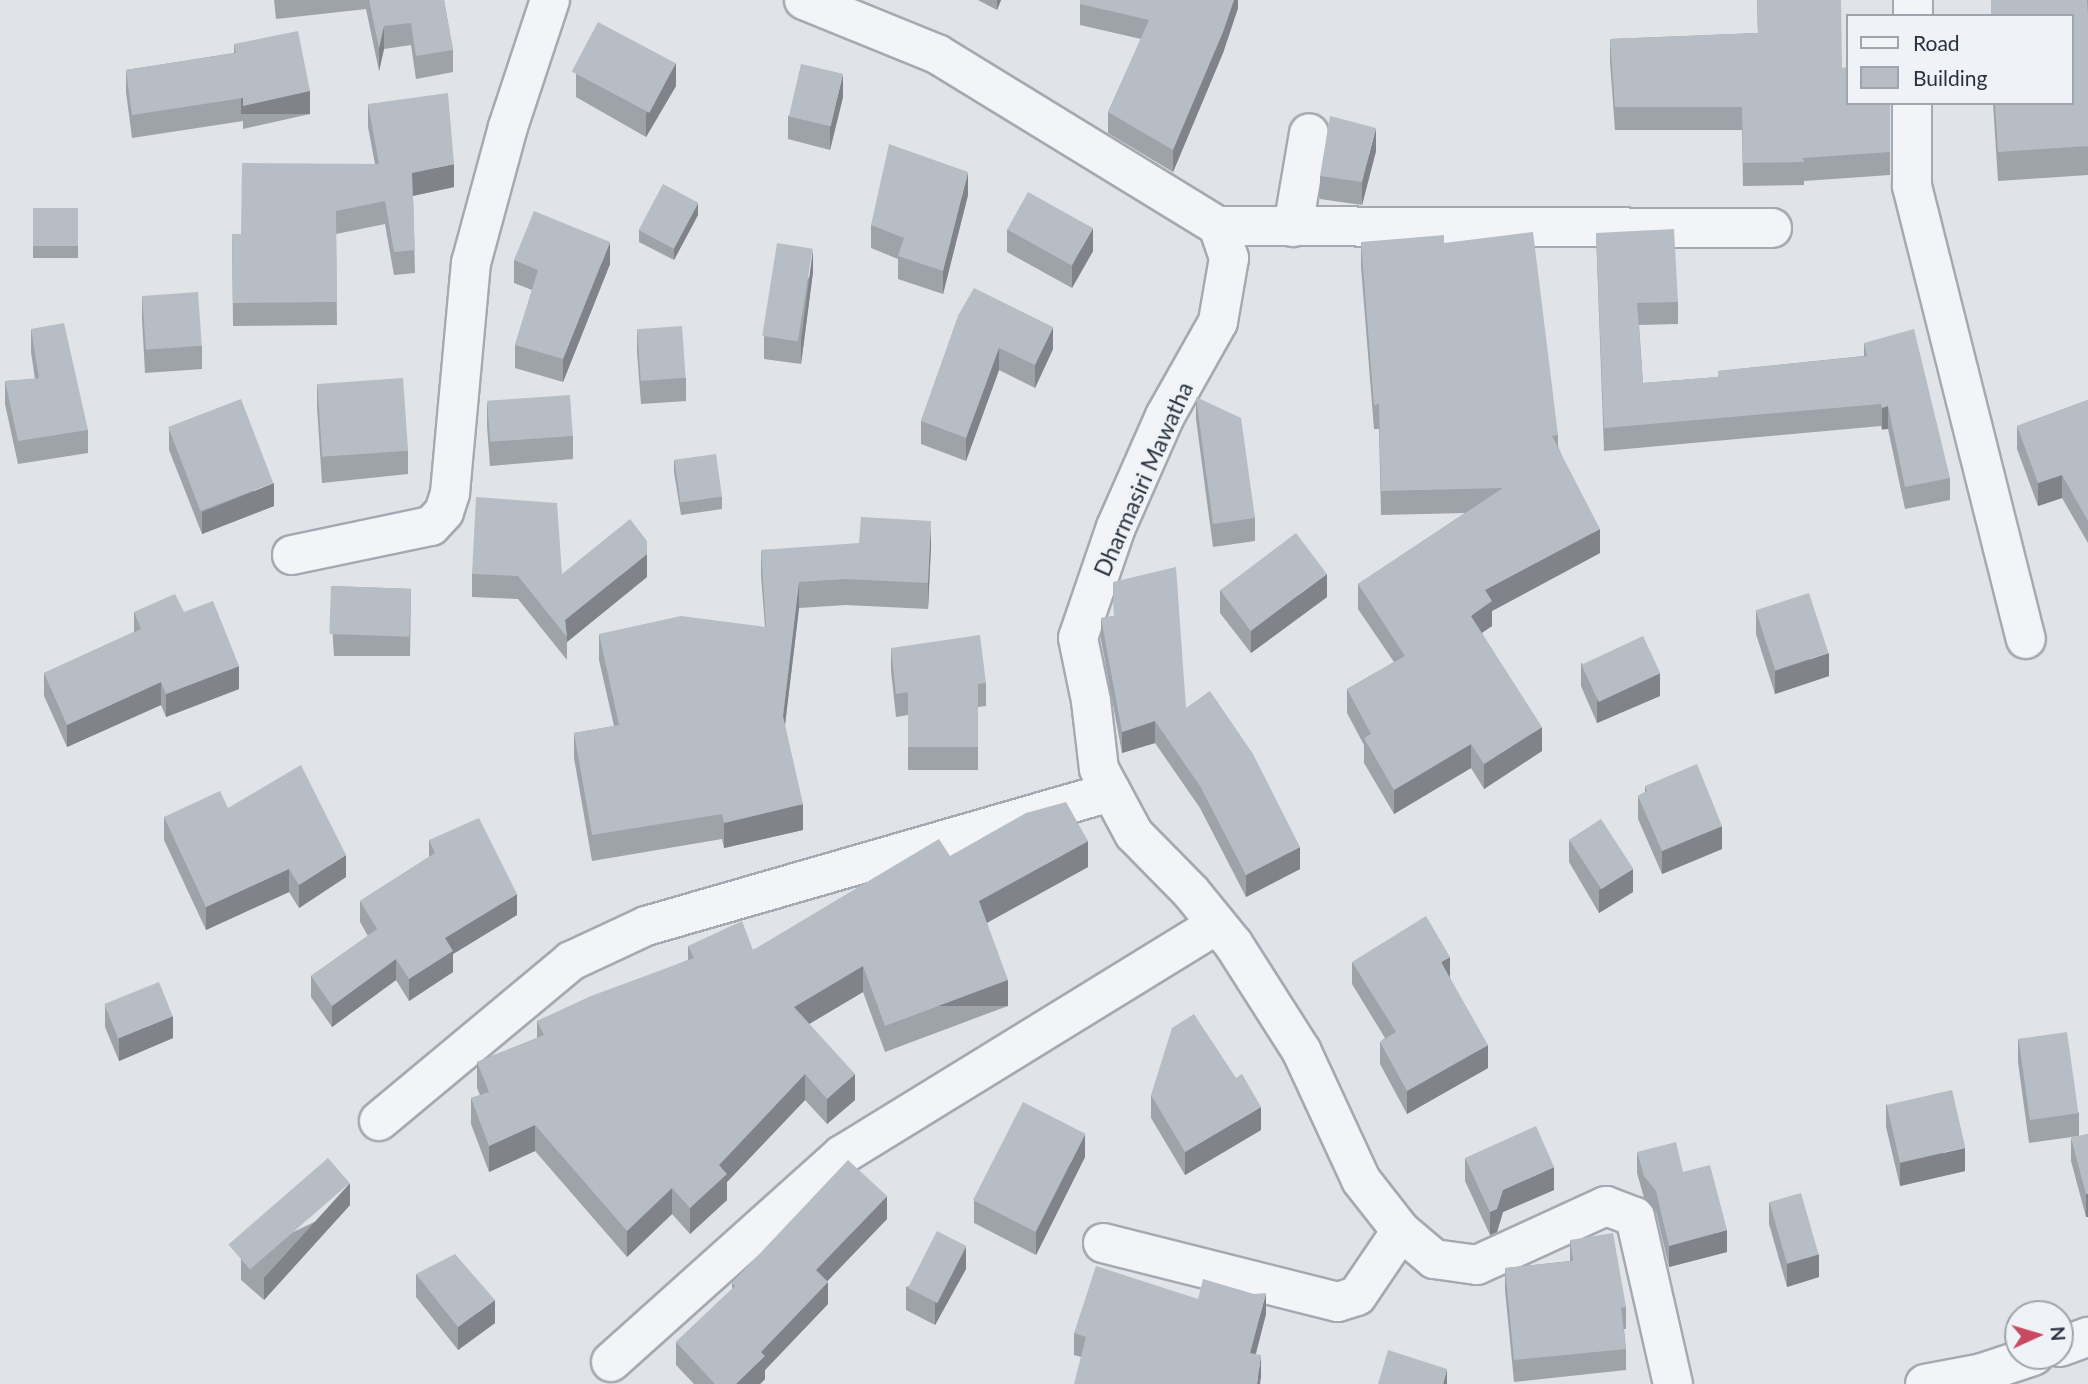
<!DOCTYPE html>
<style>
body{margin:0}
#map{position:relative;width:2088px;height:1384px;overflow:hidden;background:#e0e3e8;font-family:Lato,sans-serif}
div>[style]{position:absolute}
.roads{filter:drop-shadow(2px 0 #a5aab2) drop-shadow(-2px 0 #a5aab2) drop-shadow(0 2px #a5aab2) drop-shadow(0 -2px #a5aab2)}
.minor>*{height:38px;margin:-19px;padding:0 19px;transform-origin:19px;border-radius:19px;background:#f2f4f7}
.wall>*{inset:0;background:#9da3a9;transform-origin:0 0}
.shaded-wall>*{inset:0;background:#80848a;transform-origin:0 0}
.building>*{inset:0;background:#b7bdc5;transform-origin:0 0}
span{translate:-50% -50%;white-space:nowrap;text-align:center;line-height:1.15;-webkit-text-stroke:6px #eff2f6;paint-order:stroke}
.street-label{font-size:23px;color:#29323f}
.legend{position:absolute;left:1846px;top:14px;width:228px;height:91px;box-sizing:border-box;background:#eff2f6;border:2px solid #a0a5ad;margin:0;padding:9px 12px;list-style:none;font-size:21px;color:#29323f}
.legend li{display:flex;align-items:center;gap:14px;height:35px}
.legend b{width:35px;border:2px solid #a0a5ad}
.north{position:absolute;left:2004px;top:1300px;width:70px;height:70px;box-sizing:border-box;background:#eff2f6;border:2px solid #a0a5ad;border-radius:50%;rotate:86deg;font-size:19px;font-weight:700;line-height:28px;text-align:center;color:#29323f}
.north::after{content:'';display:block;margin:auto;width:24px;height:32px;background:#c84a60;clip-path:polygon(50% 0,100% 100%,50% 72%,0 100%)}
</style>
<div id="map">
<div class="roads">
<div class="minor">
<i style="left:804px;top:0;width:144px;rotate:22.1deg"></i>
<i style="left:937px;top:54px;width:329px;rotate:31.5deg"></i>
<i style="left:1218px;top:226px;width:34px;rotate:71deg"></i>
<i style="left:1229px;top:258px;width:65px;rotate:99.8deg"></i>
<i style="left:1218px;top:322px;width:108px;rotate:119.4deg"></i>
<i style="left:1165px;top:416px;width:121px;rotate:113.8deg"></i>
<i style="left:1116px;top:527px;width:117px;rotate:108.9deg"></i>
<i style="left:1078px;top:638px;width:64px;rotate:78.3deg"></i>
<i style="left:1091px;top:701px;width:68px;rotate:83.3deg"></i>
<i style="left:1099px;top:769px;width:74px;rotate:61.7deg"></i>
<i style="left:1134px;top:834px;width:81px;rotate:45.5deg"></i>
<i style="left:1191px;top:892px;width:68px;rotate:50.9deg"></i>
<i style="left:1234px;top:945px;width:125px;rotate:57.5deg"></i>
<i style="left:1301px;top:1050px;width:143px;rotate:65.2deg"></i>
<i style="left:1361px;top:1180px;width:65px;rotate:51.9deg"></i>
<i style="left:1401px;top:1231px;width:43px;rotate:40.3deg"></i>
<i style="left:1434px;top:1259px;width:43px;rotate:7.9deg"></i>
<i style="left:1477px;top:1265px;width:142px;rotate:-24.6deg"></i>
<i style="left:1606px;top:1206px;width:31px;rotate:21deg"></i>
<i style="left:1635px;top:1217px;width:171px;rotate:77.2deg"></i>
<i style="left:1913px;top:16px;width:16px;rotate:-90deg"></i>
<i style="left:1912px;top:103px;width:83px;rotate:90deg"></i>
<i style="left:1912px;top:186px;width:467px;rotate:75.9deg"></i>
<i style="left:1218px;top:226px;width:554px;rotate:0.21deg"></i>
<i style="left:1293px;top:227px;width:95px;rotate:-80.3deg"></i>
<i style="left:292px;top:555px;width:142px;rotate:-11.8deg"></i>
<i style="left:431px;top:526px;width:19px;rotate:-47deg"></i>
<i style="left:444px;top:512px;width:20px;rotate:-72deg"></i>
<i style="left:450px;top:493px;width:231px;rotate:-84.8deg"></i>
<i style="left:471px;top:263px;width:141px;rotate:-74.8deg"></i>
<i style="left:508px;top:127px;width:134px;rotate:-71.7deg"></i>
<i style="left:379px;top:1121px;width:250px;rotate:-39.8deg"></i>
<i style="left:571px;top:961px;width:83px;rotate:-25deg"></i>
<i style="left:646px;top:926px;width:484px;rotate:-16.1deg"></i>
<i style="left:1103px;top:1243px;width:242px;rotate:14.1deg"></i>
<i style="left:1338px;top:1302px;width:20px;rotate:-18deg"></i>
<i style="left:1357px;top:1296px;width:78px;rotate:-55.9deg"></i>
<i style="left:2060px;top:1347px;width:30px;rotate:-20deg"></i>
<i style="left:611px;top:1362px;width:310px;rotate:-41.9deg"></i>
<i style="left:842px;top:1155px;width:440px;rotate:-31.6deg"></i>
<i style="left:1925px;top:1384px;width:58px;rotate:-10.9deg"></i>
<i style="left:1982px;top:1373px;width:54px;rotate:-18.4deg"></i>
</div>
</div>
<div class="wall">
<i style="clip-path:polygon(274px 0,444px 0,453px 50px,453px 72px,416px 79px,411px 45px,384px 49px,379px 71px,366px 9px,276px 19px)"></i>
<i style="clip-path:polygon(978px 0,1001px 0,997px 10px)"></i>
<i style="clip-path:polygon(1238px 0,1238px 8px,1223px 53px,1173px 172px,1108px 133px,1108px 112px,1141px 39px,1080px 25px,1080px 4px)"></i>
<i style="clip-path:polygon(1757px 0,1842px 68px,1890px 103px,1890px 175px,1804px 181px,1804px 185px,1743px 186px,1742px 130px,1615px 130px,1610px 62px,1610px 39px,1758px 33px)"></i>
<i style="clip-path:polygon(1991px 0,2088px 0,2088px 175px,1998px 181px,1993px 103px,2072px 103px)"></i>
<i style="clip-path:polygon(234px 44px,310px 114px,243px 129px,243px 121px,132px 138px,126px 92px,126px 70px,234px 53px)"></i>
<i style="clip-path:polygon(576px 74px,676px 86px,646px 137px,576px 97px)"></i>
<i style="clip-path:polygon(843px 97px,830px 150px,788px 139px,788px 116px)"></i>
<i style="clip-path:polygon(368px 104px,454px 187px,413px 196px,415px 273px,394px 275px,385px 224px,336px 234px,337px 325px,233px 326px,232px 234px,241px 234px,375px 164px,368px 127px)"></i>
<i style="clip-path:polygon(1376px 151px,1362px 205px,1320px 199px,1320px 176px)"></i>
<i style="clip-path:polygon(968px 195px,943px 294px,898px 279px,898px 259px,871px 248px,871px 225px)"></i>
<i style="left:78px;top:208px;width:50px;height:45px;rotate:90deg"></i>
<i style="clip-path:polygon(698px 215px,674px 260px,639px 242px,639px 230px)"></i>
<i style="clip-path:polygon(1007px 229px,1093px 251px,1072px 288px,1007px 252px)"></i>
<i style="clip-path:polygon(1596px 233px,1678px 302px,1678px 324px,1639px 325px,1643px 383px,1718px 377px,1718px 371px,1864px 356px,1864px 343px,1950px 478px,1950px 500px,1905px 509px,1888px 429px,1882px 430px,1881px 426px,1604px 451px)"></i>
<i style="clip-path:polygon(1361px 242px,1444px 243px,1558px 435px,1558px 446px,1600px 553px,1492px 611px,1492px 626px,1482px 633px,1542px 751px,1484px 789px,1471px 768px,1394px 814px,1364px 763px,1364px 745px,1347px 713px,1347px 689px,1394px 662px,1358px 609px,1358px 584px,1465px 513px,1381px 515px,1379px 429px,1374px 429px,1361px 267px)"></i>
<i style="clip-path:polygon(514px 260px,610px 264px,563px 382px,515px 368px,515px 345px,532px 290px,514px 283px)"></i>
<i style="clip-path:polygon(813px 272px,801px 364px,764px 359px,764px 336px)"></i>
<i style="clip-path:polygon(142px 296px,202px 346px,202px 369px,145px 373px,142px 319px)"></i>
<i style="clip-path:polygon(959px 314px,1053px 349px,1035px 388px,999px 370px,966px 461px,921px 444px,921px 421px)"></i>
<i style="clip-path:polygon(31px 329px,88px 430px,88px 453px,18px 464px,5px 404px,5px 381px,35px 379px,31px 352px)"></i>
<i style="clip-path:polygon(637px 329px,686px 378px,686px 401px,641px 404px,637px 352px)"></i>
<i style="clip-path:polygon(317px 385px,408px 451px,408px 474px,322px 483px,317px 407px)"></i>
<i style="clip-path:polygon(1196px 397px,1255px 518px,1255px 541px,1213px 547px,1196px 419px)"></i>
<i style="clip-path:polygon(2088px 400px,2088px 543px,2062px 498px,2038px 506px,2017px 449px,2017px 426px)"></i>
<i style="clip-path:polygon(487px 403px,573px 436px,573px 459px,490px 466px,487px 426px)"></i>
<i style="clip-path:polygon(169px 428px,274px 506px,202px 534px,169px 450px)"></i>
<i style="clip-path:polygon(674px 460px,722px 497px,722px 509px,681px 515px,674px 472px)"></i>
<i style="clip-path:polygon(931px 546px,928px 609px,846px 605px,799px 608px,785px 725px,803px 830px,724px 848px,722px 839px,592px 861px,574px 758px,574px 733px,614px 726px,599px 660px,599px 634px,765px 627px,761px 576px,761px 550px)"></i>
<i style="clip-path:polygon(472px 574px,562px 574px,647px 577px,567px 642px,567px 660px,518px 599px,472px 597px)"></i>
<i style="clip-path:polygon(1113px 582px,1186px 708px,1300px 869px,1246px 897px,1200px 808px,1155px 743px,1122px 753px,1101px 640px,1101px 618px,1114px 616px)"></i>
<i style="clip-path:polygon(331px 586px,411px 589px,410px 656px,334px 656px,331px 608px)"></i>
<i style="clip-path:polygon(1220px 590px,1327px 597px,1251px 653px,1220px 613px)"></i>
<i style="clip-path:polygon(1756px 611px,1829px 676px,1775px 694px,1756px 634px)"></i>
<i style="clip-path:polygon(134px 612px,184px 612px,239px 689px,166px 717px,161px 705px,67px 747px,44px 696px,44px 673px,134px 632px)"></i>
<i style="clip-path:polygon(891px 648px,986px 683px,986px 706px,978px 707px,978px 770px,908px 770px,908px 715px,896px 717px,891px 671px)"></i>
<i style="clip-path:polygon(1581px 663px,1660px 696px,1597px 723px,1581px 686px)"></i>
<i style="clip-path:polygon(1645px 786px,1722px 849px,1662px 874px,1638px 819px,1638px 796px,1645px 792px)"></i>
<i style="clip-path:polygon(228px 808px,346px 877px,299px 908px,289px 892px,206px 930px,164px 840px,164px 817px)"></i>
<i style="clip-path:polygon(429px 840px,517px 915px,453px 954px,453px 972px,409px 1001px,396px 980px,332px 1027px,311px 997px,311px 976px,368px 936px,360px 922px,360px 901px,429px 857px)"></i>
<i style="clip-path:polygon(1569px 840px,1633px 892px,1599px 913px,1569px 862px)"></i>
<i style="clip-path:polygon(950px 856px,1088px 867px,987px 923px,1008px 1006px,885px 1052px,863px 992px,809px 1024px,855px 1100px,827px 1124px,805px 1100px,727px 1182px,727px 1200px,690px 1234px,672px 1214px,627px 1257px,535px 1151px,489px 1172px,471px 1124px,471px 1098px,480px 1095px,477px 1088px,477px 1062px,537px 1038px,537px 1021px,688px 960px,688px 946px,753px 950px)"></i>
<i style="clip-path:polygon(1352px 962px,1450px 978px,1488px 1068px,1407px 1114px,1380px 1064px,1380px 1042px,1385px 1038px,1352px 984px)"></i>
<i style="clip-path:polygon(105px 1005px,173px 1038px,119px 1061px,105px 1027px)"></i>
<i style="clip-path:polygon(2018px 1039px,2079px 1113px,2079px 1136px,2029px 1143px,2018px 1062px)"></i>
<i style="clip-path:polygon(1151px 1095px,1261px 1130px,1185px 1175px,1151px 1118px)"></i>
<i style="clip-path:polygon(1886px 1104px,1965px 1171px,1900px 1186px,1886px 1127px)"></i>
<i style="clip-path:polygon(2088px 1134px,2088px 1217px,2086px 1217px,2071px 1161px,2071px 1138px)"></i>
<i style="clip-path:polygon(1637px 1152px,1683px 1172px,1727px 1252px,1669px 1267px,1656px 1212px,1644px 1198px,1637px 1173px)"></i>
<i style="clip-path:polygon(1085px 1157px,1036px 1255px,974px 1223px,974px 1200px)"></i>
<i style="clip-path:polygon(1465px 1158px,1554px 1190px,1503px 1212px,1497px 1232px,1490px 1235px,1465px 1181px)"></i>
<i style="clip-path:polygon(1769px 1202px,1819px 1277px,1787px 1287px,1769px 1224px)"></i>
<i style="clip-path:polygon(350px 1205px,264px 1300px,241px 1280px,241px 1257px)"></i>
<i style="clip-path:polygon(887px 1219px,827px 1281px,828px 1304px,765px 1370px,765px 1379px,760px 1384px,694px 1384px,676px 1365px,676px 1342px,732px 1289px,732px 1283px)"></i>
<i style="clip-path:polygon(1570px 1240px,1626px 1307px,1626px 1329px,1624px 1329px,1626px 1349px,1626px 1370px,1514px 1382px,1505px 1290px,1505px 1268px,1570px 1261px)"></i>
<i style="clip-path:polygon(966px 1269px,935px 1325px,906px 1310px,906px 1287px)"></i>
<i style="clip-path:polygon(416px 1274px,495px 1323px,458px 1350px,416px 1297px)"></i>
<i style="clip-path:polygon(1198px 1299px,1266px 1314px,1256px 1354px,1261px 1377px,1081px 1357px,1074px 1355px,1074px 1333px)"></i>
</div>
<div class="shaded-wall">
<i style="clip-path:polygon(997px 0,1001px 0,997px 10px)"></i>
<i style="clip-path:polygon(1234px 0,1238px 0,1238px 8px,1223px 53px,1173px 172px,1173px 150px)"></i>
<i style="clip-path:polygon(384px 26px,384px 49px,379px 71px,379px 48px)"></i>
<i style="clip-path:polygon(676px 63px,676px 86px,646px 137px,646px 114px)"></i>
<i style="clip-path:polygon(843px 74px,843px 97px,830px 150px,830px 127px)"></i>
<i style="left:310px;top:91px;width:23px;height:69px;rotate:90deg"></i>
<i style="clip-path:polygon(1376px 128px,1376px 151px,1362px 205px,1362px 182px)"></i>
<i style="clip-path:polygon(454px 164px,454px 187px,412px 196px,412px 173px)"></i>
<i style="clip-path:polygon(968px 172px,968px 195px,943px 294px,943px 271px)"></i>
<i style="clip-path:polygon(698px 203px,698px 215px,674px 260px,674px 248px)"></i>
<i style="clip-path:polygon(1093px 228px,1093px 251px,1072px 288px,1072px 265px)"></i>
<i style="clip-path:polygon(610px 242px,610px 264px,563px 382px,563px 359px)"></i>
<i style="clip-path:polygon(813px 249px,813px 272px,801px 364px,801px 341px)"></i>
<i style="clip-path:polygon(1053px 327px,1053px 349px,1035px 388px,1035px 365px)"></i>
<i style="clip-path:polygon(999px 348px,999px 370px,966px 461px,966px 438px)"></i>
<i style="left:1888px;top:406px;width:23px;height:6px;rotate:90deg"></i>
<i style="clip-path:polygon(2062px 475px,2062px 498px,2038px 506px,2038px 483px)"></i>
<i style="clip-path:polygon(274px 483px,274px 506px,202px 534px,202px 512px)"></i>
<i style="clip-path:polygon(931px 521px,931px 546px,928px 609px,928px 583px)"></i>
<i style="clip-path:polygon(1600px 529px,1600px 553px,1492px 611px,1492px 626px,1471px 640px,1471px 616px,1485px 590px)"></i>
<i style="clip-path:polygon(647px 554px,647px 577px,567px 642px,565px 620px)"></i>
<i style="clip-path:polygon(1327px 574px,1327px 597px,1251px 653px,1251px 630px)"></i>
<i style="clip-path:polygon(799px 582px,799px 608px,783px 741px,783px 716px)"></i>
<i style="clip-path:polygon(1829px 653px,1829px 676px,1775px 694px,1775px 671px)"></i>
<i style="clip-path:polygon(239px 666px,239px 689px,166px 717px,166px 694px)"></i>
<i style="clip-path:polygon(1660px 673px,1660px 696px,1597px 723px,1597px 700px)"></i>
<i style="clip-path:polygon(161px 682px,161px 705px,67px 747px,67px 725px)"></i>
<i style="clip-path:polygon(1155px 721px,1155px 743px,1122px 753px,1122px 732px)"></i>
<i style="clip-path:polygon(1542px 727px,1542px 751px,1484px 789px,1484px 764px)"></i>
<i style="clip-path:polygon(1471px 744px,1471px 768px,1394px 814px,1394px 790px)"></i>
<i style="clip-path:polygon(803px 804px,803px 830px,724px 848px,724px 823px)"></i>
<i style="clip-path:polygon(1722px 826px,1722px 849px,1662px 874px,1662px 851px)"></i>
<i style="clip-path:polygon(1088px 841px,1088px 867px,979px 927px,979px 901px)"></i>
<i style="clip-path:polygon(1300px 847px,1300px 869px,1246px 897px,1246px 875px)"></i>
<i style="clip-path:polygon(346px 855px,346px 877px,299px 908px,299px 885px)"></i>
<i style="clip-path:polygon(289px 869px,289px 892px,206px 930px,206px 907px)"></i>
<i style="clip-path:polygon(1633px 869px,1633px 892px,1599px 913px,1599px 890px)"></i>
<i style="clip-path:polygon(517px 894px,517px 915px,453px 954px,453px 972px,409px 1001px,409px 979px,445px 938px)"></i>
<i style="clip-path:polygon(1450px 957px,1450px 980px,1441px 962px)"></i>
<i style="clip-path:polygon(396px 959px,396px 980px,332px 1027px,332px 1006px)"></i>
<i style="clip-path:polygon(863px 966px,863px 992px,794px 1033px,794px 1007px)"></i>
<i style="left:1008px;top:980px;width:26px;height:131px;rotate:90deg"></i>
<i style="clip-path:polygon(173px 1016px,173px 1038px,119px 1061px,119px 1038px)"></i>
<i style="clip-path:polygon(1488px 1045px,1488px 1068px,1407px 1114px,1407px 1091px)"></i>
<i style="clip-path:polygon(805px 1074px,805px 1100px,727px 1182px,727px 1200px,690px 1234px,690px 1208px,719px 1165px)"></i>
<i style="clip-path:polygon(855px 1074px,855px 1100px,827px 1124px,827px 1099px)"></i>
<i style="clip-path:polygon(1261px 1107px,1261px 1130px,1185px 1175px,1185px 1152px)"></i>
<i style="clip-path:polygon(535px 1125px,535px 1151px,489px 1172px,489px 1146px)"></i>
<i style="clip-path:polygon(1085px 1134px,1085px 1157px,1036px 1255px,1036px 1232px)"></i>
<i style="clip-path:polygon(1965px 1148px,1965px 1171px,1900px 1186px,1900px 1163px)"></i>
<i style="clip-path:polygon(1554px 1167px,1554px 1190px,1503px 1212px,1497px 1232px,1490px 1235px,1490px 1212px,1503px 1190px)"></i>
<i style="clip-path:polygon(350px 1183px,350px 1205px,264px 1300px,264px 1278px)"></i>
<i style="clip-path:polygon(672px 1188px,672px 1214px,627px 1257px,627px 1231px)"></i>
<i style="left:2086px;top:1194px;width:2px;height:23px"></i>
<i style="clip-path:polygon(887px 1196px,887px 1219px,816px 1293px,816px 1270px)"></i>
<i style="clip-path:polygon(1727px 1230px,1727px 1252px,1669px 1267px,1669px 1246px)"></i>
<i style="clip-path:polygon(966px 1246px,966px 1269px,935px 1325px,935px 1303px)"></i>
<i style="clip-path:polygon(1819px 1254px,1819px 1277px,1787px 1287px,1787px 1264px)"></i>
<i style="clip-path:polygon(828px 1282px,828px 1304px,765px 1370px,765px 1379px,760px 1384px,736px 1384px,761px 1352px)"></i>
<i style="clip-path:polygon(1266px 1293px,1266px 1314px,1250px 1375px,1250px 1353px)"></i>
<i style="clip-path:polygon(495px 1300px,495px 1323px,458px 1350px,458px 1327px)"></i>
<i style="clip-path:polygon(1261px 1355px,1261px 1377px,1260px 1384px,1257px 1384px)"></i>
<i style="clip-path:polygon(1447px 1369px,1447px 1384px,1443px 1384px)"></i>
</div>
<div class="building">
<i style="clip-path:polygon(369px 0,444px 0,453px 50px,416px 56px,411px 23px,384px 26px,379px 48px)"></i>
<i style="clip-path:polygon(1080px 0,1234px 0,1223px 32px,1173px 150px,1108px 112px,1149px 20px,1080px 4px)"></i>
<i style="clip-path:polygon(1757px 0,1841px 0,1842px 68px,1848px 67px,1848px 103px,1890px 103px,1890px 152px,1803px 158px,1804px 162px,1743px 163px,1742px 107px,1615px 107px,1610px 39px,1758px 33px)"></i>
<i style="clip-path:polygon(1991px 0,2087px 0,2088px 15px,2088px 146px,1998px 152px,1995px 103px,2072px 103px,2072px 16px,1991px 16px)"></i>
<i style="left:598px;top:22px;width:88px;height:56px;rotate:28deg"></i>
<i style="clip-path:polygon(298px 31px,310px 91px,243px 106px,243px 98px,132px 115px,126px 70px,236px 53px,234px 44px)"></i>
<i style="left:801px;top:64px;width:43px;height:54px;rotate:13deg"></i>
<i style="clip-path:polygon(448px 93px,454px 164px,412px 173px,415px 250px,394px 252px,385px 201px,336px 211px,337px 302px,233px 303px,232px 234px,241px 234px,242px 163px,379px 164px,368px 104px)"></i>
<i style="clip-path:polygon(1330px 116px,1376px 128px,1362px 182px,1320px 176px)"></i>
<i style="clip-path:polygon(889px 144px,968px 172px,943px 271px,898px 256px,904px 238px,871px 225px)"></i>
<i style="left:663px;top:184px;width:40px;height:52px;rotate:28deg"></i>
<i style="left:1028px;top:192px;width:74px;height:43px;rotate:29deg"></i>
<i style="left:78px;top:208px;width:38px;height:45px;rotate:90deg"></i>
<i style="clip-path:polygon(534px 211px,610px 242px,563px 359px,515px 345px,538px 270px,514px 260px)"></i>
<i style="clip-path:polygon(1674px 229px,1678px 302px,1637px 303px,1643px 383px,1718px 377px,1718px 371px,1867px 356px,1864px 343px,1914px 329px,1950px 478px,1905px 487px,1888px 406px,1882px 408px,1881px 404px,1604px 428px,1596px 233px)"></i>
<i style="clip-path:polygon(1533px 232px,1558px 435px,1552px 436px,1600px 529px,1485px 590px,1492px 601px,1471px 616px,1542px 727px,1484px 764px,1471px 744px,1394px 790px,1364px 738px,1371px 734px,1347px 689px,1405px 656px,1358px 584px,1503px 488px,1381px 491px,1379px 404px,1374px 405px,1361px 242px,1444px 235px,1444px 243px)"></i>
<i style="left:777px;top:243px;width:36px;height:94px;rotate:9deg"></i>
<i style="clip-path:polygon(974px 288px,1053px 327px,1035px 365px,999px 348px,966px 438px,921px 421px,959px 314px)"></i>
<i style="left:198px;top:292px;width:54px;height:56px;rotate:86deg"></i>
<i style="clip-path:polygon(64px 323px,88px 430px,18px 441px,5px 381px,39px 378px,31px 329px)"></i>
<i style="left:682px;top:326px;width:52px;height:45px;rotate:86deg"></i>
<i style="left:403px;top:378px;width:73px;height:86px;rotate:86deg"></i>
<i style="left:570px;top:395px;width:41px;height:83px;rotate:86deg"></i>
<i style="clip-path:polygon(1196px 397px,1241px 418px,1255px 518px,1213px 524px)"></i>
<i style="left:241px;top:399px;width:90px;height:78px;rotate:69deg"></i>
<i style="clip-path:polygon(2088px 400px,2088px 521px,2062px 475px,2038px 483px,2017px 426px)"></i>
<i style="left:716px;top:454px;width:43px;height:42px;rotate:82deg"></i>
<i style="clip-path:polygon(476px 497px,557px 503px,562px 574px,630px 519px,647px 541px,647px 554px,565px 620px,567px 637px,518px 576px,472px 574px)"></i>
<i style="clip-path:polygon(861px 517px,931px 521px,928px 583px,846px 579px,799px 582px,783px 716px,803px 804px,724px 823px,722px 814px,592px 835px,574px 733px,619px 725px,599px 634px,681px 616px,766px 627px,761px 550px,859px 543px)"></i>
<i style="left:1296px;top:533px;width:51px;height:95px;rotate:53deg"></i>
<i style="clip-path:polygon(1176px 567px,1186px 708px,1210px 691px,1253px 754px,1300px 847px,1246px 875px,1200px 786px,1155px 721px,1122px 732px,1101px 618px,1114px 616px,1113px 582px)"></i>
<i style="left:331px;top:586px;width:80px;height:48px;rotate:2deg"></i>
<i style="left:1809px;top:593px;width:63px;height:56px;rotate:72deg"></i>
<i style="clip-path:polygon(175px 594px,184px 612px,213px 601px,239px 666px,166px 694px,161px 682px,67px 725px,44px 673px,141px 629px,134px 612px)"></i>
<i style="clip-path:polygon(980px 635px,986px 683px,978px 684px,978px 747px,908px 747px,908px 692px,896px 694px,891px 648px)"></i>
<i style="left:1643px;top:636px;width:41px;height:68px;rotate:65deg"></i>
<i style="clip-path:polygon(1697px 764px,1722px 826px,1662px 851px,1638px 796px,1647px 791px,1645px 786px)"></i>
<i style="clip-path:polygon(301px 765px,346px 855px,299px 885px,289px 869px,206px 907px,164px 817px,220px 791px,228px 808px)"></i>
<i style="clip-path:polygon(1066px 802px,1088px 841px,979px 901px,1008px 980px,885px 1026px,863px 966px,794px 1007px,855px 1074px,827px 1099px,805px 1074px,719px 1165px,727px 1174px,690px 1208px,672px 1188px,627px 1231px,535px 1125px,489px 1146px,471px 1098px,489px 1092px,477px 1062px,544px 1035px,537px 1021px,591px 996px,694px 958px,688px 946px,742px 921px,753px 950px,939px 839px,950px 856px,1026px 813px)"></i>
<i style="clip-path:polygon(479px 818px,517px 894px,445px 938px,453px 951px,409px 979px,396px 959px,332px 1006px,311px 976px,377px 929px,360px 901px,435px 853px,429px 840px)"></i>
<i style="left:1601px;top:819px;width:59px;height:38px;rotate:57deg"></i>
<i style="clip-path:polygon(1426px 916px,1450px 957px,1441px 962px,1488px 1045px,1407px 1091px,1380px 1042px,1396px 1032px,1352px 962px)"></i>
<i style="left:159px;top:982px;width:37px;height:59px;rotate:68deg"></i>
<i style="clip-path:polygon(1194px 1014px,1236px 1078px,1242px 1074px,1261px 1107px,1185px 1152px,1151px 1095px,1172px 1028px)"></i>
<i style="left:2067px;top:1032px;width:82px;height:49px;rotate:82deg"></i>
<i style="left:1952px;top:1090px;width:59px;height:67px;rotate:77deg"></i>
<i style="left:1023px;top:1102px;width:70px;height:110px;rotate:27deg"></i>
<i style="clip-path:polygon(1536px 1126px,1554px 1167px,1503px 1190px,1497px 1209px,1490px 1212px,1465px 1158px)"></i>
<i style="clip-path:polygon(2088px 1134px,2088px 1194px,2086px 1194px,2071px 1138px)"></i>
<i style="clip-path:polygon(1676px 1142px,1683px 1172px,1710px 1165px,1727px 1230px,1669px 1246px,1656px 1191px,1644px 1176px,1637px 1152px)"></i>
<i style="left:328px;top:1158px;width:33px;height:132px;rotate:49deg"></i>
<i style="clip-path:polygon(848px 1160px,887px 1196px,816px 1270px,828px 1282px,761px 1352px,765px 1356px,736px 1384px,715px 1384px,676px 1342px,735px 1286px,732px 1283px)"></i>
<i style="left:1801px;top:1193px;width:64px;height:33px;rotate:74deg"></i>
<i style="left:937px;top:1231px;width:33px;height:64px;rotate:27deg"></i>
<i style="clip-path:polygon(1613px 1233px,1626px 1307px,1621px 1308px,1626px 1349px,1514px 1360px,1505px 1268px,1573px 1261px,1570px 1240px)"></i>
<i style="clip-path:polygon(455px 1254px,495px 1300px,458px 1327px,416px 1274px)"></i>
<i style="clip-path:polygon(1096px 1266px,1198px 1299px,1203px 1279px,1254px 1294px,1266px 1293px,1250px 1353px,1261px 1355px,1257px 1384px,1074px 1384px,1086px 1337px,1074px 1333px)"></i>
<i style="clip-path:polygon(1388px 1350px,1447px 1369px,1443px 1384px,1378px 1384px)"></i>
</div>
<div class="street-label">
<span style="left:1143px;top:479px;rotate:-66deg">Dharmasiri Mawatha</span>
</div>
<ul class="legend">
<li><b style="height:9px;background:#f2f4f7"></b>Road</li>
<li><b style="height:19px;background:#b7bdc5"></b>Building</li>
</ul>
<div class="north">N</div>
</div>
